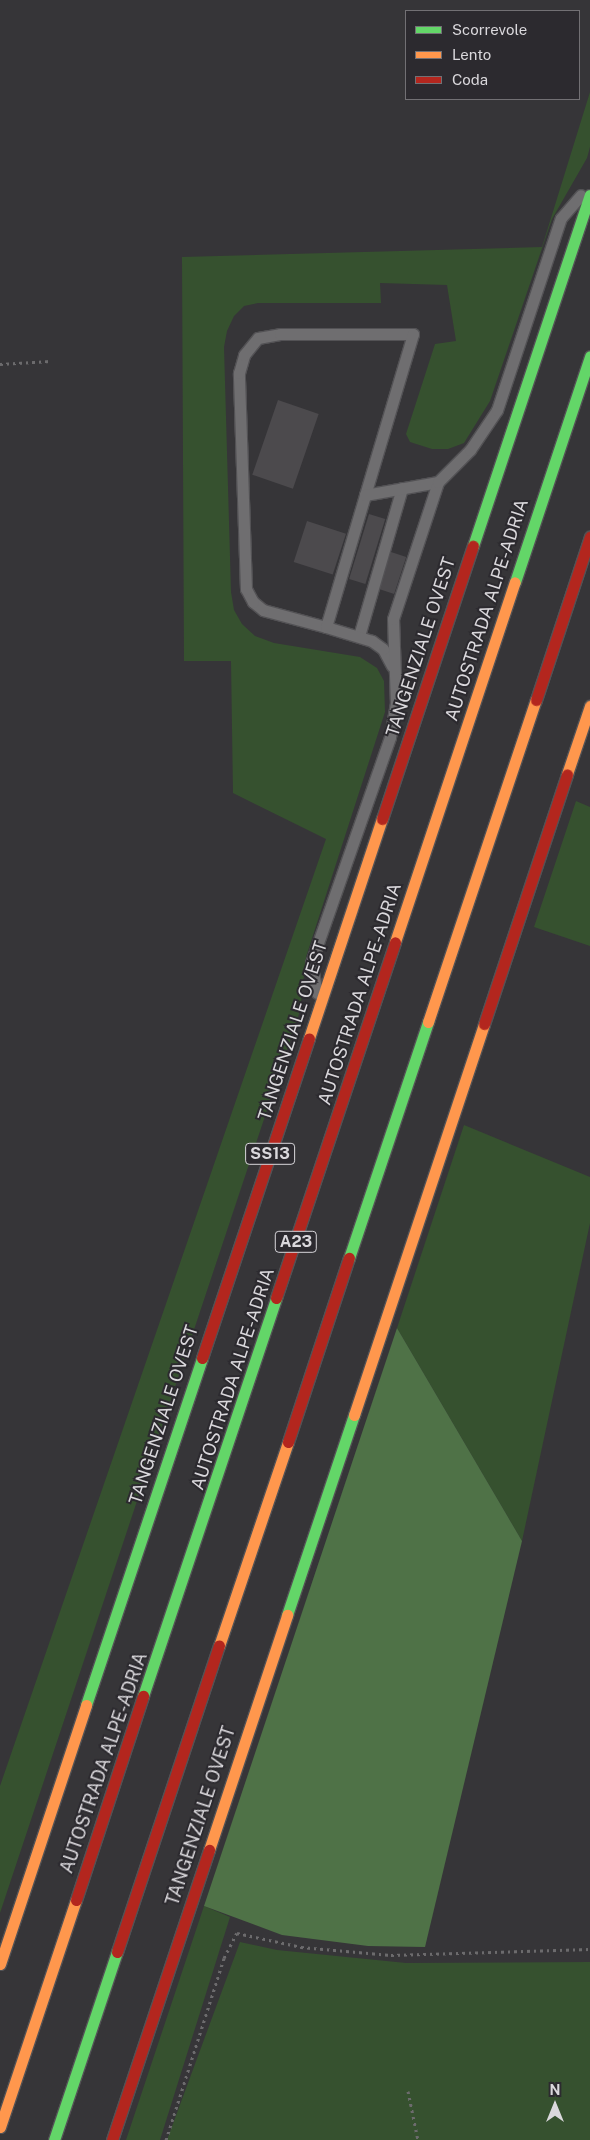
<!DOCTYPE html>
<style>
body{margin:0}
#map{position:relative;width:590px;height:2140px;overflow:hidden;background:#363538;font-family:"Public Sans",sans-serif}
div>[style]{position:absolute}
.green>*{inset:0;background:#36512f}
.forest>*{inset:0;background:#4f7247}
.building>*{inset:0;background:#4c4a4d;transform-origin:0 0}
.path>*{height:3px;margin-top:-1.5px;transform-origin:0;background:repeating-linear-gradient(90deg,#6c6b6d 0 2.5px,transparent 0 6.5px)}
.roads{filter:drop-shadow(1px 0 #535255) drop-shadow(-1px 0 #535255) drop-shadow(0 1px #535255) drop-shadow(0 -1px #535255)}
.lane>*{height:11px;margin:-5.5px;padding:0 5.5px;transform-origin:5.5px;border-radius:5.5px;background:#6f6e70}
.fast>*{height:11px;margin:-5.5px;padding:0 5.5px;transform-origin:5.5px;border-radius:5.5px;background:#63d668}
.slow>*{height:11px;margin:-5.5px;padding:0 5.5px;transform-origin:5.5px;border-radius:5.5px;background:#ff974d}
.jam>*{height:11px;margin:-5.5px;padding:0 5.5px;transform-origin:5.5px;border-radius:5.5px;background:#b3261e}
span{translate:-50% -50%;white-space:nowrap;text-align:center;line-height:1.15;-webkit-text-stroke:4px #2c2a2f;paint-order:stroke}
.shield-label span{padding:1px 4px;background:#2c2a2f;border:1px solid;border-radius:4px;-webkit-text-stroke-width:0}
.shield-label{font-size:16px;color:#dad8dc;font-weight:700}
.street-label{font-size:18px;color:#dad8dc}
.legend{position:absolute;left:405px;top:10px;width:175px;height:90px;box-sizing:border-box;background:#2c2a2f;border:1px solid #727074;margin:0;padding:6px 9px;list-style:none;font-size:15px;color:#dad8dc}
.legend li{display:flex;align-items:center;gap:10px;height:25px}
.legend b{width:25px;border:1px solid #727074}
.north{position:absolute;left:530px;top:2080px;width:50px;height:50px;-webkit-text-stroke:4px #2c2a2f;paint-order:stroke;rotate:0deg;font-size:14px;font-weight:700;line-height:20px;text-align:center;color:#dad8dc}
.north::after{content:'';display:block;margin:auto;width:18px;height:22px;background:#dad8dc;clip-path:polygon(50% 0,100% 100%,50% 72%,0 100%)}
</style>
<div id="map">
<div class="green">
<i style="clip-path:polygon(590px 92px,590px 147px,587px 158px,552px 219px,490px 401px,464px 443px,448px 449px,432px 449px,410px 442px,406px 434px,435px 344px,456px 341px,447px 285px,380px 283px,381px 303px,258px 303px,244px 306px,234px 316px,227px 331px,224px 347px,231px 592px,234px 610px,242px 624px,255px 636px,274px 643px,360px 657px,377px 668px,384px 681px,385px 712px,306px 957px,300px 1011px,0 1913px,0 1786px,326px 839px,233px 793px,231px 661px,184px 661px,182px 257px,542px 247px)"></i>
<i style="clip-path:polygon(576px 801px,590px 807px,590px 946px,534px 927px)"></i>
<i style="clip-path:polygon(464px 1125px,590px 1177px,590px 1223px,522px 1541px,397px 1328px)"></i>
<i style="clip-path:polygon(204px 1906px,230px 1917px,160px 2140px,126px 2140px)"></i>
<i style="clip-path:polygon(240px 1942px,277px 1950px,406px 1963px,590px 1962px,590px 2140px,167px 2140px)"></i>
</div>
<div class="forest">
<i style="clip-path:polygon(397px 1328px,522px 1541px,425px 1947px,368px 1946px,282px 1935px,204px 1906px)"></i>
</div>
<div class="building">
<i style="left:278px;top:400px;width:43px;height:79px;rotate:19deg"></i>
<i style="left:369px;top:514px;width:17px;height:68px;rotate:17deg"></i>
<i style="left:307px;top:521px;width:41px;height:43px;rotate:18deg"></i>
<i style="left:391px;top:552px;width:16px;height:39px;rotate:18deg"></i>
</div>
<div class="path">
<i style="left:0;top:364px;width:51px;rotate:-3.4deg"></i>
<i style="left:408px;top:2091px;width:50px;rotate:78.5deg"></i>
<i style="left:166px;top:2140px;width:191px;rotate:-72.3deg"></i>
<i style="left:224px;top:1958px;width:28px;rotate:-63deg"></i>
<i style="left:237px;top:1933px;width:66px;rotate:12.3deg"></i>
<i style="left:301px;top:1947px;width:90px;rotate:5.1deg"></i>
<i style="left:391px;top:1955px;width:199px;rotate:-1.7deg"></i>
</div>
<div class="roads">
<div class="lane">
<i style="left:326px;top:627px;width:65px;rotate:-164.9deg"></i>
<i style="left:263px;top:610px;width:13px;rotate:-141deg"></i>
<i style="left:253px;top:602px;width:15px;rotate:-118deg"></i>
<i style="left:246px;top:589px;width:216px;rotate:-91.9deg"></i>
<i style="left:239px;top:373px;width:19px;rotate:-74deg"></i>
<i style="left:244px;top:355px;width:22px;rotate:-51deg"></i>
<i style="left:258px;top:338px;width:22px;rotate:-10deg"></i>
<i style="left:280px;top:334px;width:133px"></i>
<i style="left:413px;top:334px;width:168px;rotate:106.6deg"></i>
<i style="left:359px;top:636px;width:154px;rotate:-73.8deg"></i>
<i style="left:392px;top:666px;width:19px;rotate:-118deg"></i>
<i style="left:383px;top:649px;width:14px;rotate:-144deg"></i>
<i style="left:372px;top:641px;width:48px;rotate:-163.1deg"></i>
<i style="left:326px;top:627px;width:138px;rotate:-73.5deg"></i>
<i style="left:365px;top:495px;width:74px;rotate:-10.1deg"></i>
<i style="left:317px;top:993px;width:31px;rotate:-101deg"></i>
<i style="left:311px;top:963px;width:239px;rotate:-70.7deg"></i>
<i style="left:390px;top:737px;width:34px;rotate:-80deg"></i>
<i style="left:396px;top:704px;width:85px;rotate:-92deg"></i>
<i style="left:393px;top:619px;width:144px;rotate:-71.8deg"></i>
<i style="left:438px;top:482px;width:45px;rotate:-45deg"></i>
<i style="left:470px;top:450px;width:48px;rotate:-56deg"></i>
<i style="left:497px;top:410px;width:202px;rotate:-71.6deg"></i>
<i style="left:561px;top:218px;width:30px;rotate:-49deg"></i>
</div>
<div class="fast">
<i style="left:473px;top:546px;width:370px;rotate:-71.6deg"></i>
<i style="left:515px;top:582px;width:238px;rotate:-71.6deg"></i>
<i style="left:349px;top:1258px;width:249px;rotate:-71.5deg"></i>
<i style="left:287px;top:1615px;width:211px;rotate:-71.5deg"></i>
<i style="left:143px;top:1696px;width:420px;rotate:-71.5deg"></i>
<i style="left:86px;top:1705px;width:366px;rotate:-71.5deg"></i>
<i style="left:54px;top:2140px;width:198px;rotate:-71.5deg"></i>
</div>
<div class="slow">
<i style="left:567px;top:774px;width:72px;rotate:-71.3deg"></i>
<i style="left:395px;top:942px;width:379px;rotate:-71.6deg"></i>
<i style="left:428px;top:1022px;width:340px;rotate:-71.5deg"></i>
<i style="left:309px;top:1038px;width:231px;rotate:-71.6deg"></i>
<i style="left:354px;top:1415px;width:412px;rotate:-71.6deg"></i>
<i style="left:219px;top:1646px;width:215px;rotate:-71.3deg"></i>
<i style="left:209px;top:1850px;width:248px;rotate:-71.6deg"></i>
<i style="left:0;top:1964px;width:273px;rotate:-71.6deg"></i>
<i style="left:0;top:2127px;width:239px;rotate:-71.5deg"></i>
</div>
<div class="jam">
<i style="left:536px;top:700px;width:172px;rotate:-71.7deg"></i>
<i style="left:382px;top:819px;width:288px;rotate:-71.6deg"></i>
<i style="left:484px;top:1024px;width:263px;rotate:-71.6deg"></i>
<i style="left:276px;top:1298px;width:375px;rotate:-71.5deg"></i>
<i style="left:202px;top:1358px;width:337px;rotate:-71.5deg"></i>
<i style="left:288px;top:1442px;width:194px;rotate:-71.7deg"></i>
<i style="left:76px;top:1900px;width:215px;rotate:-71.8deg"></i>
<i style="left:117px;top:1952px;width:323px;rotate:-71.6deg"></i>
<i style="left:112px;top:2140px;width:306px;rotate:-71.5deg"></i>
</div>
</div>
<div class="shield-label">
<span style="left:270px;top:1154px">SS13</span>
<span style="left:296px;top:1242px">A23</span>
</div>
<div class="street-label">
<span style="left:487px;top:610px;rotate:-72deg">AUTOSTRADA ALPE-ADRIA</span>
<span style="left:421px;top:647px;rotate:-72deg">TANGENZIALE OVEST</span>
<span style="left:360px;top:994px;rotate:-72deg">AUTOSTRADA ALPE-ADRIA</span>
<span style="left:293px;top:1031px;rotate:-72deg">TANGENZIALE OVEST</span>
<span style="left:233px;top:1379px;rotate:-72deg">AUTOSTRADA ALPE-ADRIA</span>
<span style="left:164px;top:1415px;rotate:-72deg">TANGENZIALE OVEST</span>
<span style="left:104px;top:1763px;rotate:-71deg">AUTOSTRADA ALPE-ADRIA</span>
<span style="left:201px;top:1816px;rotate:-72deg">TANGENZIALE OVEST</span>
</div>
<ul class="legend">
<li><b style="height:6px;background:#63d668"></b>Scorrevole</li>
<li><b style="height:6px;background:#ff974d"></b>Lento</li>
<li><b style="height:6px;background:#b3261e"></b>Coda</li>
</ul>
<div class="north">N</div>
</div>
